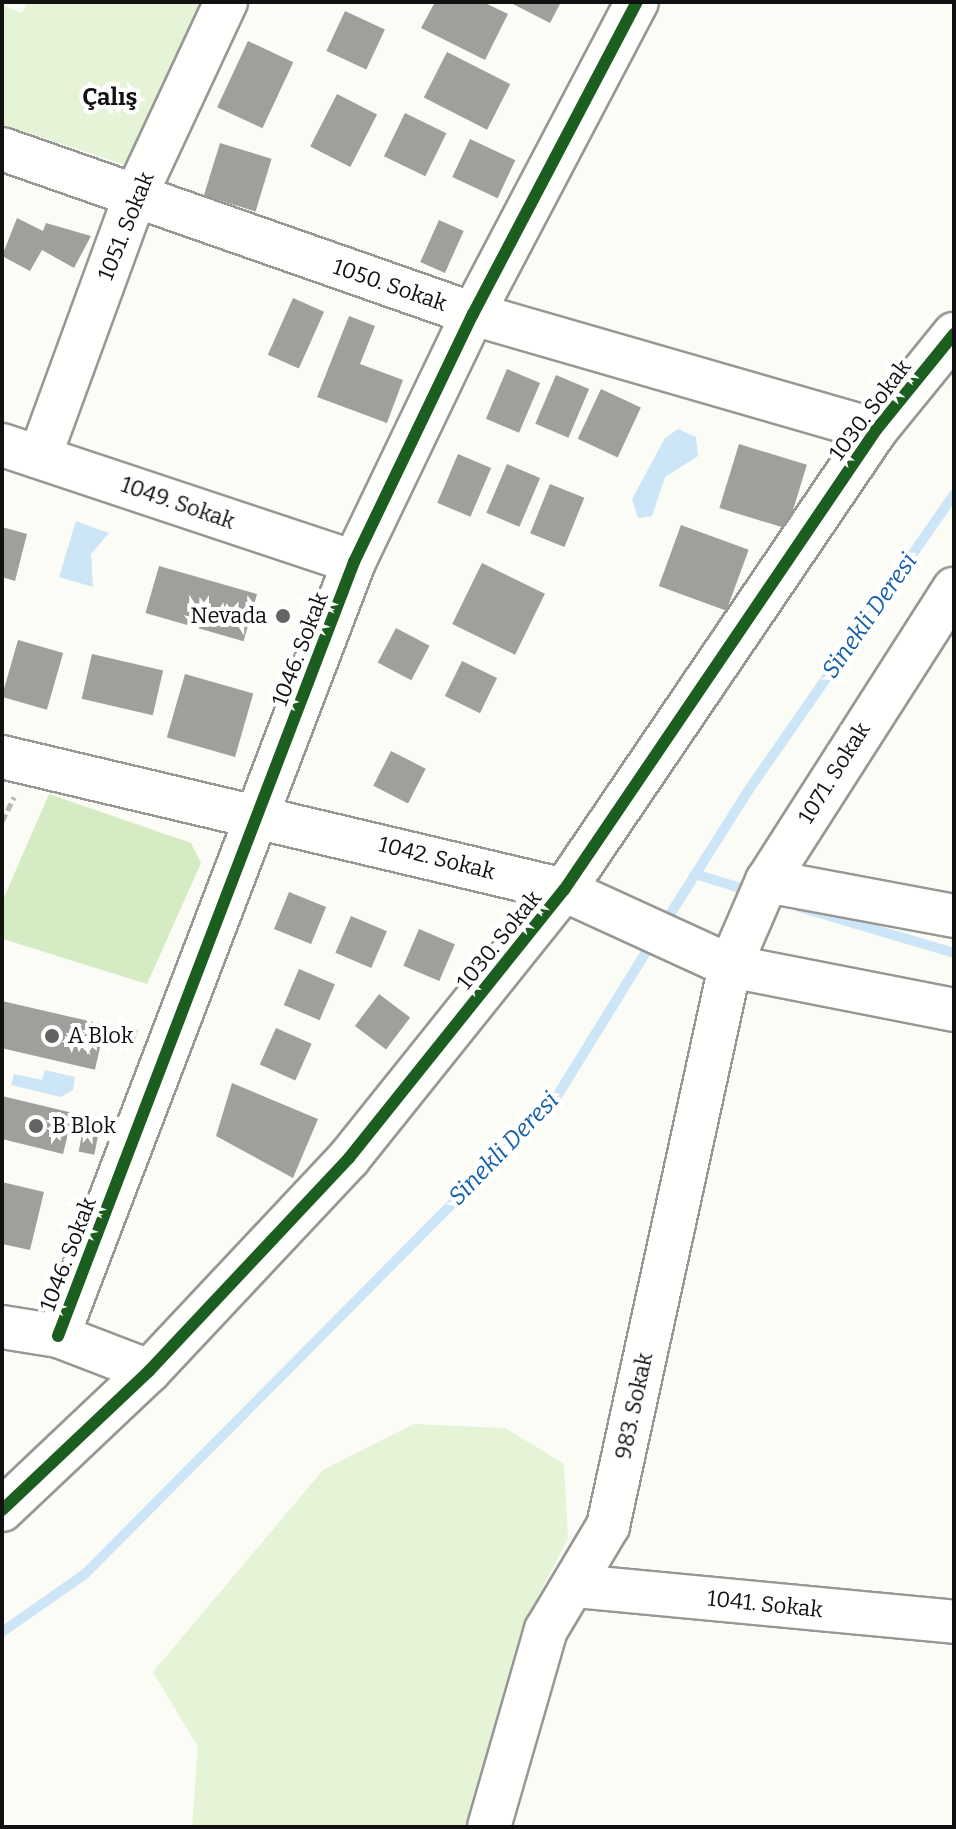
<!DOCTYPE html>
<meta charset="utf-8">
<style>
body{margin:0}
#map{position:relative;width:956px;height:1829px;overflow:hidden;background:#fcfcf7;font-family:Bitter,serif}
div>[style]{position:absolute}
.green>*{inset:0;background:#e5f3d6}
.forest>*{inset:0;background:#d4ebc4}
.water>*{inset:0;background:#cce6f8}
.stream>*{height:10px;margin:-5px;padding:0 5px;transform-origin:5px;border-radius:5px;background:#cce6f8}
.building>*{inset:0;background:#a09f9c;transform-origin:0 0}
.path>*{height:5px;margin-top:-2.5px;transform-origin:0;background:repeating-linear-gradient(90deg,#b9b9b8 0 8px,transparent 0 12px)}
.roads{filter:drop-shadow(2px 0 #979795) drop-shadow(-2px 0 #979795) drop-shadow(0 2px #979795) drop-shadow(0 -2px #979795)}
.minor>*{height:42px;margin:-21px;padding:0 21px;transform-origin:21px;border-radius:21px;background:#fffffe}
.cycleway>*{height:12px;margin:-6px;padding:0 6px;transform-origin:6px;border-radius:6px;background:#1b5e20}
.dots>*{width:22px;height:22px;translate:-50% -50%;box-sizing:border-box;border:4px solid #fff;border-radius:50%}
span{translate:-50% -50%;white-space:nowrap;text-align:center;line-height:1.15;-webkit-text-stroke:8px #fff;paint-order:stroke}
.street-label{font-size:22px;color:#111}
.poi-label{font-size:22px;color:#111}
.right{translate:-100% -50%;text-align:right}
.left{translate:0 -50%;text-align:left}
.neighbourhood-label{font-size:24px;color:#111;font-weight:700}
.water-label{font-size:24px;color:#135fa9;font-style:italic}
.frame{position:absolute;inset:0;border:4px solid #111;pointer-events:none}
</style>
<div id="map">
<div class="green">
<i style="clip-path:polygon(27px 2px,211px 2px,137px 169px,2px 124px,2px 5px,22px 13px)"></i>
<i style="clip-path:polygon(414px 1424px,505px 1428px,564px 1464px,568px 1538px,526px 1620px,475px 1827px,192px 1827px,198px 1747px,153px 1672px,323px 1470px)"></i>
</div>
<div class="forest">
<i style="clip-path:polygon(49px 794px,191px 843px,201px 863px,147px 984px,3px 939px,2px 902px)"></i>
</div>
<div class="water">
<i style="clip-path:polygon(678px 429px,696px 437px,698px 456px,665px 477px,652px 516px,638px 518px,632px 499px,665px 438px)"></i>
<i style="clip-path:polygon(76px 521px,109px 533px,91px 554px,93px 587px,59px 577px)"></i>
<i style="clip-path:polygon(45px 1070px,75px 1077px,73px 1090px,61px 1097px,11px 1085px,14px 1074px,42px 1080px)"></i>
</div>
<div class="stream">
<i style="left:695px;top:874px;width:61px;rotate:17.2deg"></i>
<i style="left:799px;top:907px;width:162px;rotate:16.5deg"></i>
<i style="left:664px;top:924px;width:161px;rotate:-57.7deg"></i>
<i style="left:750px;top:788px;width:357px;rotate:-55.2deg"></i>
<i style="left:2px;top:1632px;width:101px;rotate:-34.9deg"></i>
<i style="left:85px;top:1574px;width:666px;rotate:-45.24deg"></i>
<i style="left:554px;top:1101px;width:188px;rotate:-58.3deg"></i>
</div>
<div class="building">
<i style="clip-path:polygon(435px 2px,483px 2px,508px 14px,485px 60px,421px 28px)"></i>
<i style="clip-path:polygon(509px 2px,561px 2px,550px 23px)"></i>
<i style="left:345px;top:11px;width:44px;height:44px;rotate:25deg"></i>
<i style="left:248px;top:41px;width:50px;height:73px;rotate:25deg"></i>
<i style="left:447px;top:52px;width:71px;height:51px;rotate:27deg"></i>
<i style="left:337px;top:94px;width:45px;height:59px;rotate:27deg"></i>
<i style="left:405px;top:113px;width:46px;height:48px;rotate:26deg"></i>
<i style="left:470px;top:139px;width:50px;height:42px;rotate:25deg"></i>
<i style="left:220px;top:143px;width:54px;height:55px;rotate:17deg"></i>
<i style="clip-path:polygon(17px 218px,43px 231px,46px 223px,91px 236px,74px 268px,42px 250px,30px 271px,2px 256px)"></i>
<i style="left:439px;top:220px;width:27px;height:46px;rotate:24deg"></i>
<i style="left:293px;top:298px;width:34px;height:62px;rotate:24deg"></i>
<i style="clip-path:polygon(349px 316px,375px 326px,360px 364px,403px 380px,387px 423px,317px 397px)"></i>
<i style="left:507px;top:369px;width:36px;height:54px;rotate:23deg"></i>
<i style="left:556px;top:375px;width:36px;height:53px;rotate:23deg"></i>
<i style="left:601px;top:389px;width:44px;height:55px;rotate:25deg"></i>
<i style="left:739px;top:444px;width:71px;height:67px;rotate:17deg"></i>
<i style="left:458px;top:454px;width:36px;height:53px;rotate:23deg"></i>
<i style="left:507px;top:464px;width:36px;height:53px;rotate:23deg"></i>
<i style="left:550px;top:484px;width:37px;height:53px;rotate:22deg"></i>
<i style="left:681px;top:525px;width:72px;height:65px;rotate:20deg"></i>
<i style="clip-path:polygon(2px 527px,27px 534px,15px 581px,2px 577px)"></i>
<i style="left:482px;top:563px;width:70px;height:68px;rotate:26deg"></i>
<i style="left:159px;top:566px;width:102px;height:49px;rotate:16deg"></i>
<i style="left:396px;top:628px;width:38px;height:39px;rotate:28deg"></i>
<i style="left:18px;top:640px;width:47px;height:59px;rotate:16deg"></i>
<i style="left:92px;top:654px;width:73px;height:46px;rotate:13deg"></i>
<i style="left:462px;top:661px;width:39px;height:39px;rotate:26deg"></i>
<i style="left:185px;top:674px;width:71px;height:66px;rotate:16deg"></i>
<i style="left:391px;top:751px;width:39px;height:39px;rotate:27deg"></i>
<i style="left:289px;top:892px;width:40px;height:40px;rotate:22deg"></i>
<i style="left:351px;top:916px;width:39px;height:40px;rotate:23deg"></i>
<i style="left:419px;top:929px;width:39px;height:40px;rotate:23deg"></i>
<i style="left:299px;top:969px;width:39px;height:39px;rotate:23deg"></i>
<i style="left:379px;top:994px;width:39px;height:40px;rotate:37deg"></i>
<i style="left:2px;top:1001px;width:106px;height:46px;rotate:13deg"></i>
<i style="left:124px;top:1027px;width:14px;height:9px;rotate:12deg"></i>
<i style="left:276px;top:1028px;width:39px;height:40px;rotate:24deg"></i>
<i style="clip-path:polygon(232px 1083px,318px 1119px,293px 1178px,216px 1136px)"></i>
<i style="clip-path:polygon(2px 1096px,73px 1113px,63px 1154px,2px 1139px)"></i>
<i style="left:83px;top:1129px;width:16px;height:23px;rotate:11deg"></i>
<i style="clip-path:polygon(2px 1182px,44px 1192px,30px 1250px,2px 1244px)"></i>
</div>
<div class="path">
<i style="left:2px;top:821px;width:27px;rotate:-63deg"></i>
</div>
<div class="roads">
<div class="minor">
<i style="left:2px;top:149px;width:499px;rotate:19.3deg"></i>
<i style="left:473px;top:314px;width:419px;rotate:16.1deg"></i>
<i style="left:2px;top:445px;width:371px;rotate:18.4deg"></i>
<i style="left:40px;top:456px;width:276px;rotate:-69.9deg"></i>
<i style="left:135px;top:197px;width:215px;rotate:-65deg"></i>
<i style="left:2px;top:757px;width:578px;rotate:13.31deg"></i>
<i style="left:564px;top:890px;width:183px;rotate:24.6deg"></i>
<i style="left:730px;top:966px;width:228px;rotate:11.1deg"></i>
<i style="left:767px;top:881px;width:190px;rotate:10.6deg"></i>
<i style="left:2px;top:1327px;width:57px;rotate:9.1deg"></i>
<i style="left:58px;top:1336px;width:97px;rotate:21deg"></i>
<i style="left:58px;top:1336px;width:829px;rotate:-69.07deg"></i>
<i style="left:354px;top:562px;width:275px;rotate:-64.4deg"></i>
<i style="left:473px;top:314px;width:352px;rotate:-62.3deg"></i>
<i style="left:2px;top:1510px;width:202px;rotate:-43.4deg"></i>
<i style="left:149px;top:1371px;width:292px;rotate:-46.8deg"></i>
<i style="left:349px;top:1158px;width:344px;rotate:-51.3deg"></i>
<i style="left:564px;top:890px;width:556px;rotate:-55.85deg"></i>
<i style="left:876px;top:430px;width:124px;rotate:-50.9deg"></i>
<i style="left:576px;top:1586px;width:380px;rotate:5.4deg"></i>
<i style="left:489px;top:1827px;width:205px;rotate:-73.9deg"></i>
<i style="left:546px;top:1630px;width:121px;rotate:-59.2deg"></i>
<i style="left:608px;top:1526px;width:573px;rotate:-77.71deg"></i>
<i style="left:730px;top:966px;width:93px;rotate:-66.5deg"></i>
<i style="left:767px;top:881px;width:347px;rotate:-57.4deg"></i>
</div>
</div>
<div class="cycleway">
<i style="left:58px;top:1336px;width:829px;rotate:-69.07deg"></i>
<i style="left:354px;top:562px;width:275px;rotate:-64.4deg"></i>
<i style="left:473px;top:314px;width:352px;rotate:-62.3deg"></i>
<i style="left:2px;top:1510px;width:202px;rotate:-43.4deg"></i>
<i style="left:149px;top:1371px;width:292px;rotate:-46.8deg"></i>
<i style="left:349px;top:1158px;width:344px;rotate:-51.3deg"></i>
<i style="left:564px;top:890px;width:556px;rotate:-55.85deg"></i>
<i style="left:876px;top:430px;width:124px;rotate:-50.9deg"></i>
</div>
<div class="dots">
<i style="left:283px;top:616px;background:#636362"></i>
<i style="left:52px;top:1036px;background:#636362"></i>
<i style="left:36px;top:1126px;background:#636362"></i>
</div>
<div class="street-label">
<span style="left:126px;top:226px;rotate:-68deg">1051. Sokak</span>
<span style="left:390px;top:285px;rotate:19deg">1050. Sokak</span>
<span style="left:870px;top:410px;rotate:-53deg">1030. Sokak</span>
<span style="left:178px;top:503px;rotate:19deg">1049. Sokak</span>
<span style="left:300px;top:649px;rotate:-69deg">1046. Sokak</span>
<span style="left:834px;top:773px;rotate:-58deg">1071. Sokak</span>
<span style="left:437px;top:858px;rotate:14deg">1042. Sokak</span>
<span style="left:499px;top:940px;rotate:-51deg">1030. Sokak</span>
<span style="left:68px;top:1254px;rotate:-69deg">1046. Sokak</span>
<span style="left:634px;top:1406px;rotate:-78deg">983. Sokak</span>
<span style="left:765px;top:1604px;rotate:6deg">1041. Sokak</span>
</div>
<div class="poi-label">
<span class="right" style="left:267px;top:616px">Nevada</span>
<span class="left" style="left:68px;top:1036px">A Blok</span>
<span class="left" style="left:52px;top:1126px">B Blok</span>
</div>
<div class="neighbourhood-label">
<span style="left:110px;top:98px">Çalış</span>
</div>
<div class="water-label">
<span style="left:870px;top:616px;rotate:-55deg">Sinekli Deresi</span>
<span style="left:504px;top:1149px;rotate:-46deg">Sinekli Deresi</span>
</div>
<div class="frame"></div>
</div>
